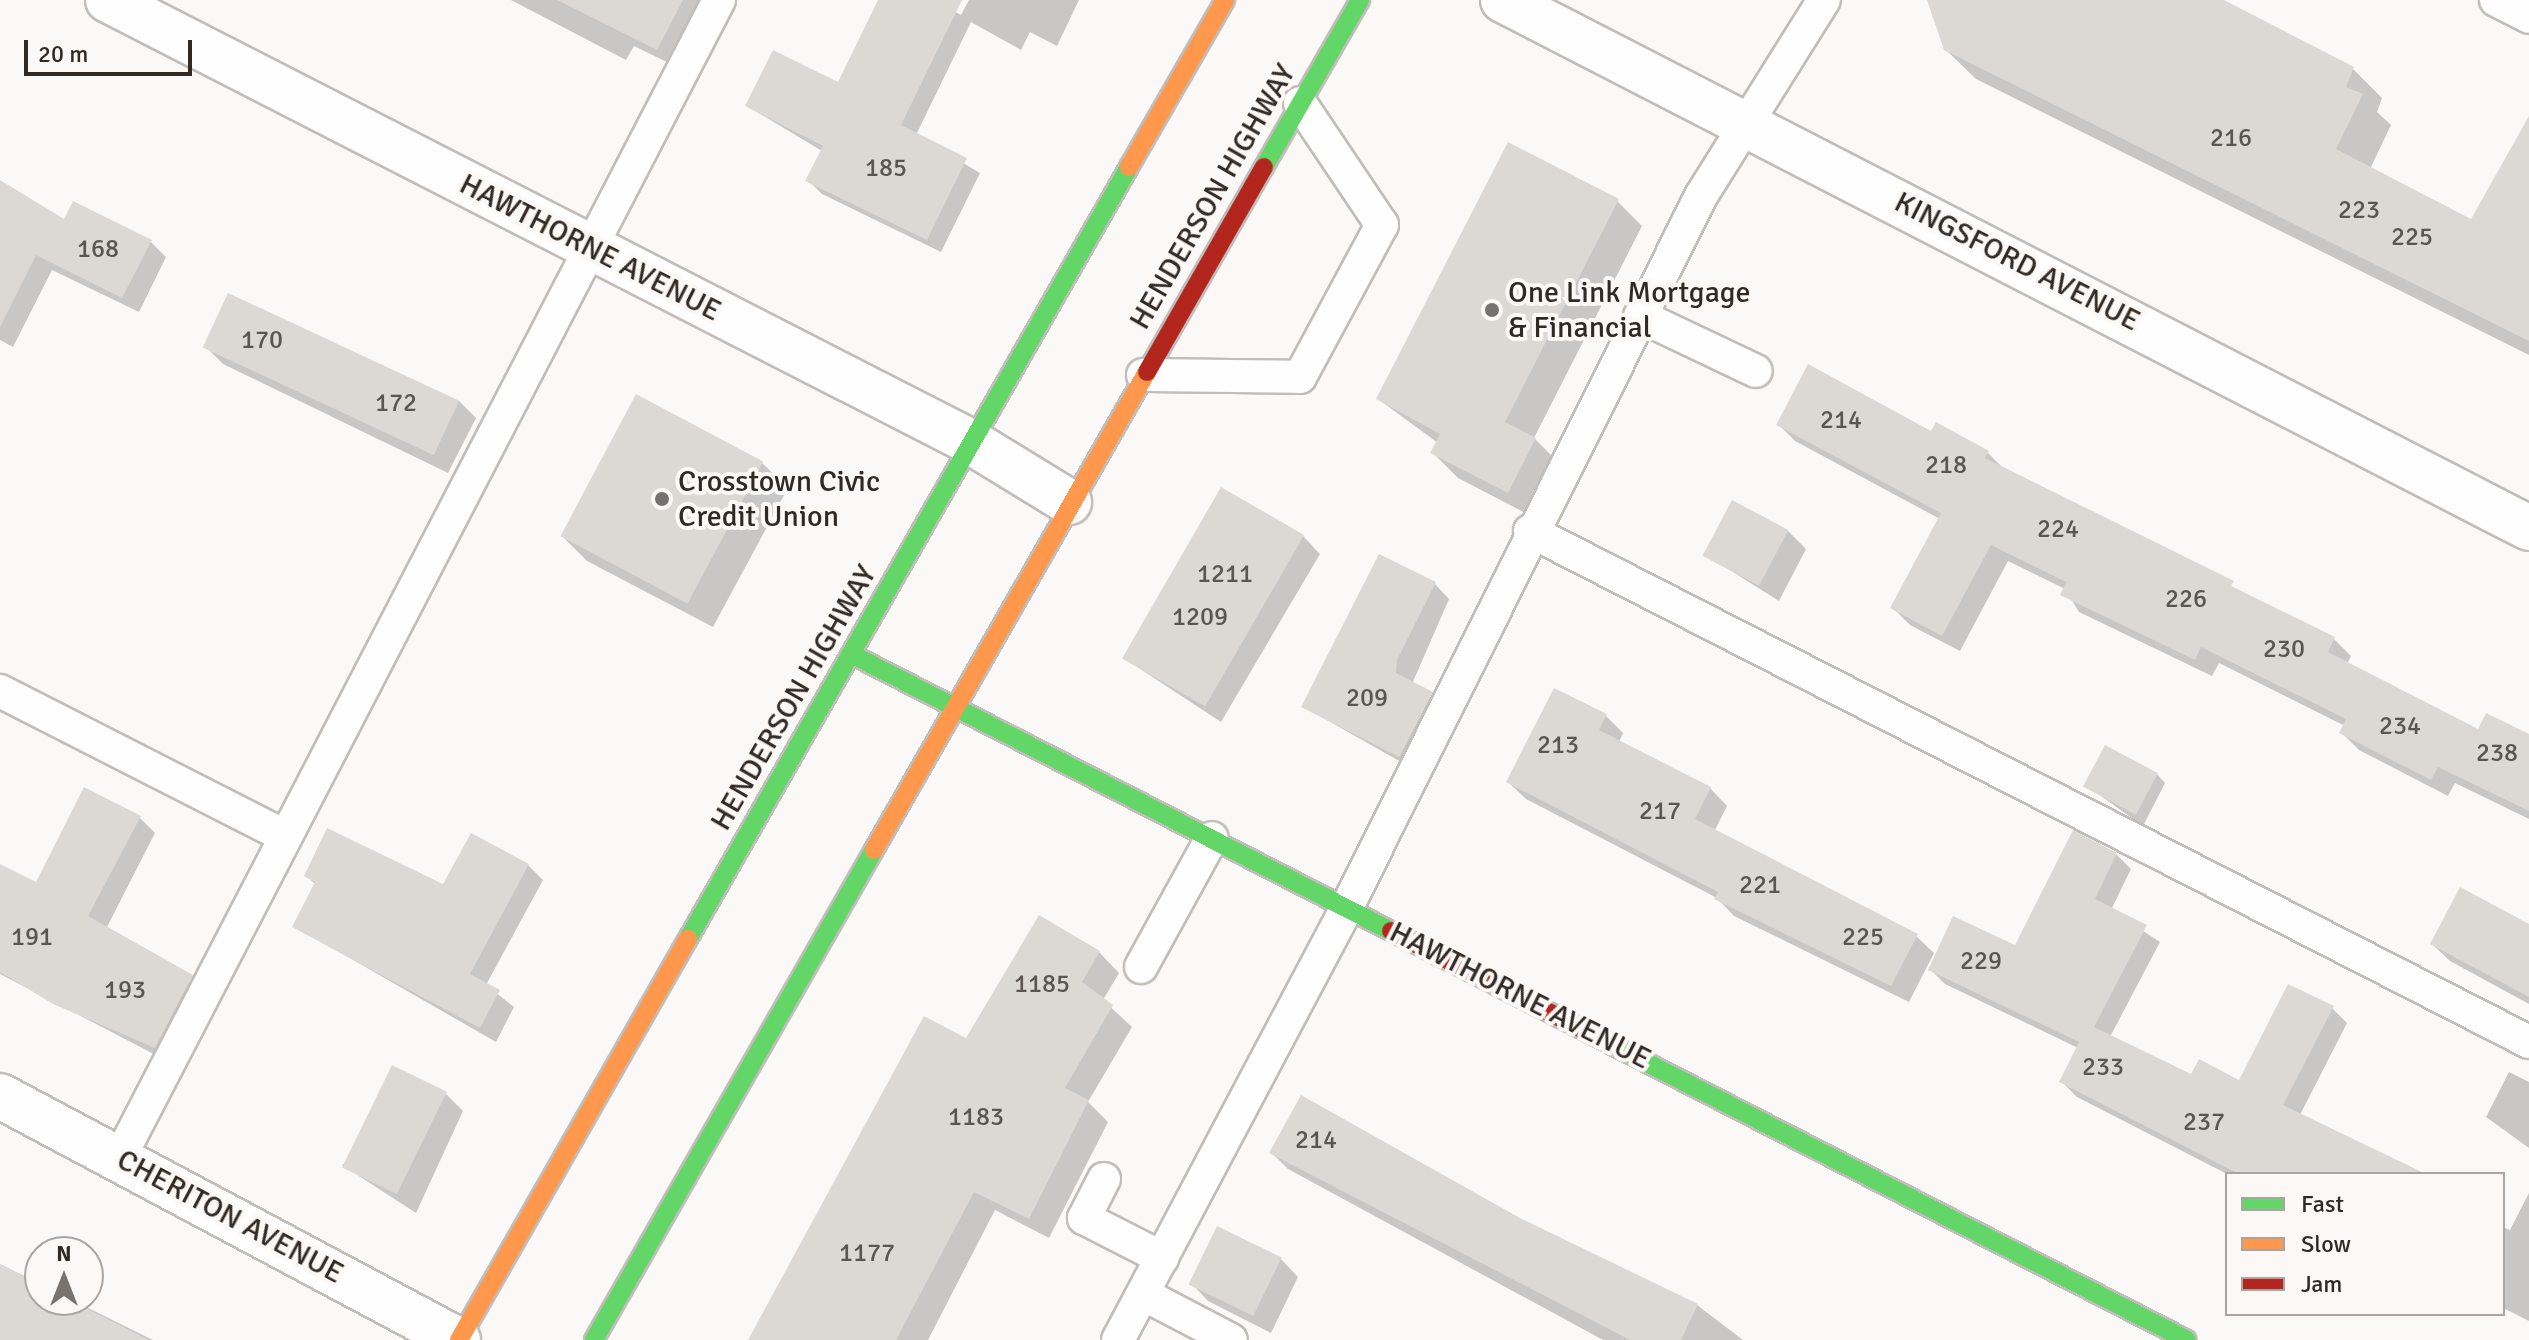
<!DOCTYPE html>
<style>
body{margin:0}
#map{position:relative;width:2529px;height:1340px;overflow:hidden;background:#fbf9f7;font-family:Signika,sans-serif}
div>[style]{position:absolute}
.shadow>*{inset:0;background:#0003}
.building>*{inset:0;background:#dcd8d4;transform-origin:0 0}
.roads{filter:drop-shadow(2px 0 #c1bdb9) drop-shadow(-2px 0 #c1bdb9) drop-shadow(0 2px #c1bdb9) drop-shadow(0 -2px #c1bdb9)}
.lane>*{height:32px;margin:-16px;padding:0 16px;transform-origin:16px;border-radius:16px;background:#fefefe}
.street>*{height:44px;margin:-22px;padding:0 22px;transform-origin:22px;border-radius:22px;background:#fefefe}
.fast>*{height:18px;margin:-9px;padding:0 9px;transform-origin:9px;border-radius:9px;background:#63d668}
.slow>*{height:18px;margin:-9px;padding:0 9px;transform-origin:9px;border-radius:9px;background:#ff974d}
.jam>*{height:18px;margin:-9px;padding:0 9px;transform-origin:9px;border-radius:9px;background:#b3261e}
.dots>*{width:22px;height:22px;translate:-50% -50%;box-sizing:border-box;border:4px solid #fcf8f6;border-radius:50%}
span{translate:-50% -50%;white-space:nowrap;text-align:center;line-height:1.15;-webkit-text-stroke:8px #fcf8f6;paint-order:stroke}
.number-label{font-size:26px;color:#5b5550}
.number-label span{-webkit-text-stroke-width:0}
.street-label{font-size:30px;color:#302924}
.poi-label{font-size:30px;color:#302924}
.left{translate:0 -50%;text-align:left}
.legend{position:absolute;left:2225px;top:1172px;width:280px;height:144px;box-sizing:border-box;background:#fcf8f6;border:2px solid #aaa5a2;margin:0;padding:10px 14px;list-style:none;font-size:24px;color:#302924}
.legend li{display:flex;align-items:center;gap:16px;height:40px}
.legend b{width:40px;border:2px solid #aaa5a2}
.north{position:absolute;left:24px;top:1236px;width:80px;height:80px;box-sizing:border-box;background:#fcf8f6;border:2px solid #aaa5a2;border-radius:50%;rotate:0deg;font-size:22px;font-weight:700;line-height:32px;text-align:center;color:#302924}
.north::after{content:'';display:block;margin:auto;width:28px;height:36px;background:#77726e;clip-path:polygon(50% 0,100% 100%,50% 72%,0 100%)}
.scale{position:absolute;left:24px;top:40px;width:168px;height:36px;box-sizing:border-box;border:4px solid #302924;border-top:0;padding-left:10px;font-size:24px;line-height:28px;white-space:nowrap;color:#302924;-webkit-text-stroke:6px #fcf8f6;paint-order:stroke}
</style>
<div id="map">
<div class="shadow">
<i style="clip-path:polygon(511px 0,708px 0,675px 66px,634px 46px,626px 60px)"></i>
<i style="clip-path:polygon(881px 0,935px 0,961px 15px,969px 0,1079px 0,1057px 46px,1030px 32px,1021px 50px,971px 22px,916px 135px,980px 173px,941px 252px,822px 194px,808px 180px,822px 151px,747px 106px,839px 85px)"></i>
<i style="clip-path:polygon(1929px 0,2220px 0,2353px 69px,2382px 98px,2377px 112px,2391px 125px,2370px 169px,2472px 222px,2529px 150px,2529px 355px,1976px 79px,1945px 49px)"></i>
<i style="clip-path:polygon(0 182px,65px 222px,150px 241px,166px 257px,139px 312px,52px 270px,13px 347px,0 340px)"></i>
<i style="clip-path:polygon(1617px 201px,1642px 226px,1534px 438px,1560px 464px,1533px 517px,1458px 478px,1433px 453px,1438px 443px,1378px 399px)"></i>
<i style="clip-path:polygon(205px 346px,459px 401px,476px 418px,448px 473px,223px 364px)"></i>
<i style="clip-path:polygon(1778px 424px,1932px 433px,1987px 452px,2005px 470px,2334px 639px,2351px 656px,2347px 664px,2478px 732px,2529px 736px,2529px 819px,2455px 783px,2448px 796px,2359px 750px,2342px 733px,2345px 726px,2219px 663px,2212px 676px,2079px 612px,2065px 589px,2008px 561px,1960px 651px,1910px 625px,1893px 608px,1940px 519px,1795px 441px)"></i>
<i style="clip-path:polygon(762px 463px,788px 488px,713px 627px,587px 561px,562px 536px)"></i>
<i style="clip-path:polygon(1788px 531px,1806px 549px,1779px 601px,1706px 555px)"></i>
<i style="clip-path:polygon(1303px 536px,1320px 554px,1221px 722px,1125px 659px)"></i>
<i style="clip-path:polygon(1435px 584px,1449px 599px,1412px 684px,1446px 708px,1415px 770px,1304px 707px)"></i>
<i style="clip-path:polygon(1606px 716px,1623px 733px,1619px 742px,1710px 788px,1727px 806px,1714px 832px,1916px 936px,1934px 953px,1909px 1002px,1734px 916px,1717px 898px,1526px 799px,1508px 782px)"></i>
<i style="clip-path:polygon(2157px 774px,2165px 783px,2143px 826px,2087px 786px)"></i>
<i style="clip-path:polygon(139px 817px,155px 833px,106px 929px,207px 993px,171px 1063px,0 974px,0 866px,37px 884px)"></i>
<i style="clip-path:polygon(2116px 854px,2131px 869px,2111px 910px,2160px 942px,2110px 1037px,2191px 1077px,2240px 1083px,2332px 1008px,2347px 1023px,2300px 1115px,2397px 1174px,2227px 1174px,2077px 1097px,2062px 1082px,2078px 1048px,1945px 984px,1930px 969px,2015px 948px)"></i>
<i style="clip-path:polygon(528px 865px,543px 880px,486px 985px,514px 1007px,496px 1042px,294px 926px,316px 885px,306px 875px,444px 886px)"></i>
<i style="clip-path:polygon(2529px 926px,2529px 1004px,2450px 961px,2432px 944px)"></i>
<i style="clip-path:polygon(1099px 952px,1119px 973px,1103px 1000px,1132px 1027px,1088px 1102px,1108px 1122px,1049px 1238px,995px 1210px,928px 1340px,751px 1340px,967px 1040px)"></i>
<i style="clip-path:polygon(2509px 1072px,2529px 1082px,2529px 1148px,2486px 1117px)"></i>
<i style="clip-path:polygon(446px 1094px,463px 1111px,416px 1213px,342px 1165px)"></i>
<i style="clip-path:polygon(1272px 1153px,1519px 1220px,1697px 1305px,1743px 1340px,1603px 1340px,1288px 1169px)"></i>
<i style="clip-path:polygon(2529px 1193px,2529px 1321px,2503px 1308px,2503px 1227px,2510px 1230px)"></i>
<i style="clip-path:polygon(1281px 1259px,1298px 1277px,1271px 1333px,1208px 1301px,1191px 1283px)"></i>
<i style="clip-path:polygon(0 1264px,40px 1284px,40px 1300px,72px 1300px,153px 1340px,0 1340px)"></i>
</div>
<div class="building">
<i style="clip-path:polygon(557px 0,683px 0,657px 50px)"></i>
<i style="clip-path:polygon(878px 0,962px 0,901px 125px,967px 158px,927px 240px,805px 181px,823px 146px,745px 106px,773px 50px,838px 82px)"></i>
<i style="clip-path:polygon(1927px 0,2224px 0,2354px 67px,2346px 87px,2363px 94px,2336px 149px,2471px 219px,2529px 116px,2529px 341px,1944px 50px)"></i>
<i style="clip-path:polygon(1508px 142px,1619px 199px,1505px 422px,1536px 438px,1508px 493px,1430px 453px,1440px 434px,1376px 399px)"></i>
<i style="clip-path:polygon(0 180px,64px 219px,73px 201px,152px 240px,122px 298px,36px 255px,0 327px)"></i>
<i style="left:228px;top:293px;width:255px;height:60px;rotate:25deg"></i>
<i style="clip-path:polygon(1808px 364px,1931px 431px,1936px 422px,1989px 451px,1985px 458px,2234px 581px,2231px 586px,2335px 637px,2328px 652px,2478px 729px,2486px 713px,2529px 734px,2529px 811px,2438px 767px,2431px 780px,2339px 733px,2346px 719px,2201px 647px,2195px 660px,2060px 595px,2066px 582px,1991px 545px,1942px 636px,1890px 608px,1941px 513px,1776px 425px)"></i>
<i style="left:636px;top:394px;width:144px;height:161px;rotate:28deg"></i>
<i style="left:1221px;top:487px;width:96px;height:198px;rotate:30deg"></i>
<i style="left:1732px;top:500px;width:64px;height:63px;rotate:28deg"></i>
<i style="clip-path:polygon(1379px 554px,1436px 582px,1397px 660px,1396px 673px,1433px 692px,1399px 757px,1301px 707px)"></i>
<i style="clip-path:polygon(1554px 688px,1607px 714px,1599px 730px,1711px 787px,1695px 819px,1918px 934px,1891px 986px,1714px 899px,1718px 892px,1506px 782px)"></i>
<i style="left:2105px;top:745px;width:60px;height:47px;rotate:28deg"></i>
<i style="clip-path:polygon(84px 787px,141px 816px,88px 916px,193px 975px,155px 1048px,53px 1004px,0 972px,0 864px,36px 882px)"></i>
<i style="clip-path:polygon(327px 828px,443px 884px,471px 833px,529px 864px,470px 974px,500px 990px,480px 1028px,292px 927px,315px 882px,304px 876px)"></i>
<i style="clip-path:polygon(2073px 830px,2117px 853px,2095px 899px,2147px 925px,2094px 1027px,2191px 1074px,2199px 1059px,2239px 1080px,2288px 984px,2334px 1006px,2283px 1105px,2426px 1174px,2239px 1174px,2059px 1082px,2079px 1042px,1928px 970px,1953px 916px,2015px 945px)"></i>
<i style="clip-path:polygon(2460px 887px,2529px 924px,2529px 997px,2430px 944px)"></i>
<i style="clip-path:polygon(1039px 915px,1100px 951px,1082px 982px,1113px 1005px,1065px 1088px,1089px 1100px,1029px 1219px,974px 1192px,896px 1340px,748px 1340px,924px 1016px,966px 1038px)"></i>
<i style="left:392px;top:1065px;width:61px;height:114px;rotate:26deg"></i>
<i style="clip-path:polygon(1301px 1095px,1520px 1218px,1698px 1304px,1681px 1340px,1630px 1340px,1269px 1153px)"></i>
<i style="left:1217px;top:1226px;width:72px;height:65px;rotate:26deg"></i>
<i style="clip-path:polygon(0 1264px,40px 1285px,40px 1300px,70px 1300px,149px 1340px,0 1340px)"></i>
</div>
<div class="roads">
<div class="lane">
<i style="left:2496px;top:0;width:37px;rotate:27deg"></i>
<i style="left:1640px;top:316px;width:128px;rotate:25.4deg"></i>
<i style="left:1143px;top:375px;width:157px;rotate:0.7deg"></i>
<i style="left:1300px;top:377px;width:173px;rotate:-61.7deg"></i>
<i style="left:1382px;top:225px;width:147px;rotate:-123.9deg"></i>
<i style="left:1530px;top:531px;width:1122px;rotate:27.09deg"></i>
<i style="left:0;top:691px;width:315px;rotate:27deg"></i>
<i style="left:1141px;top:967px;width:147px;rotate:-61.2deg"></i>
<i style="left:120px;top:1157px;width:1303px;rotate:-62.63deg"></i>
<i style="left:1104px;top:1179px;width:44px;rotate:117.1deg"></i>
<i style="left:1084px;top:1218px;width:88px;rotate:27.1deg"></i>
<i style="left:1143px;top:1294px;width:99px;rotate:27.6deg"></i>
<i style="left:1118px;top:1340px;width:490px;rotate:-62.1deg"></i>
<i style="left:1347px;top:907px;width:794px;rotate:-63.53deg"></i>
<i style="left:1701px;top:196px;width:231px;rotate:-57.9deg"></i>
</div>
<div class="street">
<i style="left:108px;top:0;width:970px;rotate:27.12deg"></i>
<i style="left:971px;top:442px;width:115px;rotate:31.5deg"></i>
<i style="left:1503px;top:0;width:1154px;rotate:27.23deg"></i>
<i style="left:0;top:1096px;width:519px;rotate:28.05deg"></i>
</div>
<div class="fast">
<i style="left:1264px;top:167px;width:193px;rotate:-60.1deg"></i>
<i style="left:851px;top:654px;width:607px;rotate:27.16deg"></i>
<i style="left:688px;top:939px;width:889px;rotate:-60.26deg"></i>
<i style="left:1595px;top:1036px;width:665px;rotate:27.18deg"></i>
<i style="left:594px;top:1340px;width:564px;rotate:-60.26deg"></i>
</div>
<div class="slow">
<i style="left:1129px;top:167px;width:193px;rotate:-60.1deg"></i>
<i style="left:874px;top:850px;width:550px;rotate:-60.27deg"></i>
<i style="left:459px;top:1340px;width:462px;rotate:-60.3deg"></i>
</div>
<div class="jam">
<i style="left:1147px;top:372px;width:236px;rotate:-60.3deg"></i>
<i style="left:1391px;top:931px;width:229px;rotate:27.2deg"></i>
</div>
</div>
<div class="dots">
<i style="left:1492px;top:310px;background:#77726e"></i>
<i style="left:662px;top:499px;background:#77726e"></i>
</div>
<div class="number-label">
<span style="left:2231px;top:139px">216</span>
<span style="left:886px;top:169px">185</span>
<span style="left:2359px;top:211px">223</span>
<span style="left:2412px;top:238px">225</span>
<span style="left:98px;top:250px">168</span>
<span style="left:262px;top:341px">170</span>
<span style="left:396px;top:404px">172</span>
<span style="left:1841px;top:421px">214</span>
<span style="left:1946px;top:466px">218</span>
<span style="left:2058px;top:530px">224</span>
<span style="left:1225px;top:575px">1211</span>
<span style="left:2186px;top:600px">226</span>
<span style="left:1200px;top:618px">1209</span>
<span style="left:2284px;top:650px">230</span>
<span style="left:1367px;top:699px">209</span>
<span style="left:2400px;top:727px">234</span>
<span style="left:1558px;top:746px">213</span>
<span style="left:2497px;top:754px">238</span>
<span style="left:1660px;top:812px">217</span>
<span style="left:1760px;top:886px">221</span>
<span style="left:32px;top:938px">191</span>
<span style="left:1863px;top:938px">225</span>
<span style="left:1981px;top:962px">229</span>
<span style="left:1042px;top:985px">1185</span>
<span style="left:125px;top:991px">193</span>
<span style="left:2103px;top:1068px">233</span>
<span style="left:976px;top:1118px">1183</span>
<span style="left:2204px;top:1123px">237</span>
<span style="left:1316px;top:1141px">214</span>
<span style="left:867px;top:1254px">1177</span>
</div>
<div class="street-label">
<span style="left:1213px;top:197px;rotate:-60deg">HENDERSON HIGHWAY</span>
<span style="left:590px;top:248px;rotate:27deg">HAWTHORNE AVENUE</span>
<span style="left:2017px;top:262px;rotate:27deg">KINGSFORD AVENUE</span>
<span style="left:794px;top:698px;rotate:-60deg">HENDERSON HIGHWAY</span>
<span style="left:1520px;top:996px;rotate:27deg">HAWTHORNE AVENUE</span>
<span style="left:230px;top:1217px;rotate:28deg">CHERITON AVENUE</span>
</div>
<div class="poi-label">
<span class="left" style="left:1508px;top:310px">One Link Mortgage<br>&amp; Financial</span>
<span class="left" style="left:678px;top:499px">Crosstown Civic<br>Credit Union</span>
</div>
<ul class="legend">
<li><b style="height:10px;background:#63d668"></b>Fast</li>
<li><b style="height:10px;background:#ff974d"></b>Slow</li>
<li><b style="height:10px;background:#b3261e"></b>Jam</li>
</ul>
<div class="north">N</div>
<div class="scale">20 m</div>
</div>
